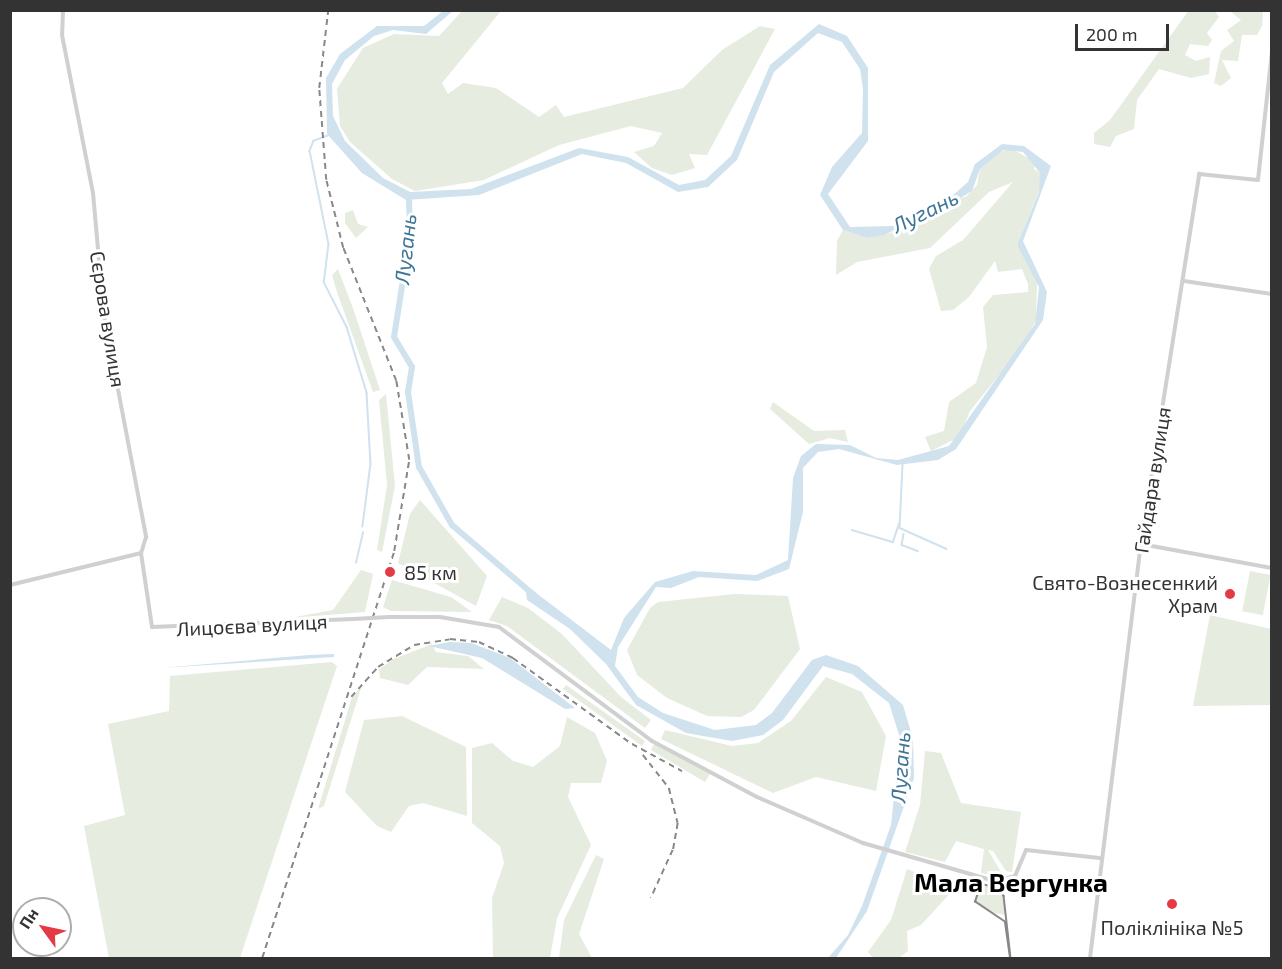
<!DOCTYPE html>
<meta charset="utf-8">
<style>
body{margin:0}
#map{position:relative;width:1282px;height:969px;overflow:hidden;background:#fff;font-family:"Exo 2",sans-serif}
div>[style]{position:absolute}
.green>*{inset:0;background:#e6ecdf;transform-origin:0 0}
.water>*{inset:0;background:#cfe2ee}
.stream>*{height:1.5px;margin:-0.75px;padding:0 0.75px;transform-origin:0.75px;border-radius:0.75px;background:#cfe2ee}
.river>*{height:6px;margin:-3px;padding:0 3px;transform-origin:3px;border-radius:3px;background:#cfe2ee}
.tertiary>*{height:4px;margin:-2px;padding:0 2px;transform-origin:2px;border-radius:2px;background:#d0d0d0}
.tram>*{height:1.5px;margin:-0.75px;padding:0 0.75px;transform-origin:0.75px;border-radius:0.75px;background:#888}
.rail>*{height:1.5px;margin-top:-0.75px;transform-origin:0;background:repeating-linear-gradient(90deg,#888 0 6px,transparent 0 10.5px)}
.tertiary-bridge>*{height:4px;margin:-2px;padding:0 2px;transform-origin:2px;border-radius:2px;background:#d0d0d0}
.dots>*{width:16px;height:16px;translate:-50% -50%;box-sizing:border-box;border:3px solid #fff;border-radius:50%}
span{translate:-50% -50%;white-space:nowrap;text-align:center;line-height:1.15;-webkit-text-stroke:6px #fff;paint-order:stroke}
.street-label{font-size:20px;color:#333}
.poi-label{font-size:20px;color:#333}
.left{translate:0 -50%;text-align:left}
.right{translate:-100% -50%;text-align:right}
.water-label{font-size:21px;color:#3f7597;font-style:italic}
.district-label{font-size:26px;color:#000;font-weight:700}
.frame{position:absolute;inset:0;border:12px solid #333;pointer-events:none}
.north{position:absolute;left:12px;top:897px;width:60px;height:60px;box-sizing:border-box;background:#fff;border:2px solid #adadad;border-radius:50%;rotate:303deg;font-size:16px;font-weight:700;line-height:24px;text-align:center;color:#333}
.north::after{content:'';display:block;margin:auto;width:21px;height:27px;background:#e63946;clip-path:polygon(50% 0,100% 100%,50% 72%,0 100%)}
.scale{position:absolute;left:1075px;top:24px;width:94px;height:27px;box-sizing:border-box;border:3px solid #333;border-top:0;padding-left:8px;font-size:18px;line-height:21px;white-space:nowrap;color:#333;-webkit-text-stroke:4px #fff;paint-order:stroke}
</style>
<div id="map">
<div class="green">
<i style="clip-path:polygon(463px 10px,501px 11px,442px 83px,448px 94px,463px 83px,496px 88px,539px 117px,556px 105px,564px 117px,683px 88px,722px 50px,760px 26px,775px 29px,707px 155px,689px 154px,695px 168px,672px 175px,652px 168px,634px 152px,654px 146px,662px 133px,631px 126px,559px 145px,484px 180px,415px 191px,392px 179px,350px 142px,340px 126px,337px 89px,363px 48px,394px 34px,439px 36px)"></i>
<i style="clip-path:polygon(1189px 10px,1215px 11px,1219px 17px,1207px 33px,1212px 40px,1208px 46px,1190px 44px,1185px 55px,1196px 61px,1210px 57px,1209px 74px,1191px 78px,1159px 69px,1137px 100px,1134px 129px,1116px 136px,1110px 147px,1094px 144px,1094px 133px,1110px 120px)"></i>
<i style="clip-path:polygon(1230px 11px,1263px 11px,1262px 26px,1257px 35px,1242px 35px,1238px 61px,1222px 60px,1231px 78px,1221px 86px,1214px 83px,1221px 51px,1234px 41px,1227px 30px,1241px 20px)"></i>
<i style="clip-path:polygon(1012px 149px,1035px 162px,1034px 169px,1040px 173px,1041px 186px,1017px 245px,1037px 281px,1036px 320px,1024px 344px,970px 411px,959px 437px,931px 451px,925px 437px,944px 431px,949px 402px,976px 383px,987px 347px,983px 307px,993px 295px,1028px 292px,1028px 284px,1022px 269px,998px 272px,995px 261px,969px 297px,953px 310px,941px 311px,929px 269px,936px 256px,963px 240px,1013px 182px,989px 192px,930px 248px,857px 262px,836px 275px,837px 241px,843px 230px,867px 238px,890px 233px,930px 209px,967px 196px,977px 185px,980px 169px,997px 152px)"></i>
<i style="clip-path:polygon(353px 210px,358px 224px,368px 227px,356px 238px,345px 223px,345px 213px)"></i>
<i style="clip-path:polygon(338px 269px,354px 311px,380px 390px,373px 392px,338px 295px,332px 275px)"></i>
<i style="clip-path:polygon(386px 394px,395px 486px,382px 552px,377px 550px,387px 485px,379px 400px)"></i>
<i style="clip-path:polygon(773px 402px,814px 431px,845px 430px,848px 442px,830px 438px,809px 444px,770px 409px)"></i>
<i style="clip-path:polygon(420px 500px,487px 576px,476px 606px,398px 563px,410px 514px)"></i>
<i style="clip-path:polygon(361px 570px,373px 574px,365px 612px,290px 618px,333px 610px)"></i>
<i style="left:1250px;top:571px;width:21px;height:41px;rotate:11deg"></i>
<i style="clip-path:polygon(392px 580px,451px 597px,472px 612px,391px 611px,383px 607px)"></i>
<i style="clip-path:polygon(734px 594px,788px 596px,800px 649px,754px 710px,741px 717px,707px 716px,667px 698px,637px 675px,627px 650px,650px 608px,658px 602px)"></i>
<i style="clip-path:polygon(502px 597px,528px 608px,562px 634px,621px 697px,651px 720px,645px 728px,507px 626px,489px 620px)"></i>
<i style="clip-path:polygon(1210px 615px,1271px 629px,1271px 705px,1193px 706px)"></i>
<i style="clip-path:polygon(432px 644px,436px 652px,468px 656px,484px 669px,427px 667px,408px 685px,380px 678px,379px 669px,394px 659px)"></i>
<i style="clip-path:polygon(332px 662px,337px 666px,240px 958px,109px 958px,84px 826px,125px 815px,108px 724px,169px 711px,170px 676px)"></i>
<i style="clip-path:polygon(826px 677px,862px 692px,886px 736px,876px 791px,816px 777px,773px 793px,661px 739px,665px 730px,732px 746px,758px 743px,791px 721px)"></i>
<i style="clip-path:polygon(362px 685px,324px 806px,318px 809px,352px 697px)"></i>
<i style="clip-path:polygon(566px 685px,645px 741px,642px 746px,563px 689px)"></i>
<i style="clip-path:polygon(402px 716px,466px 747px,467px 816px,423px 803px,409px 806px,391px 832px,377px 826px,345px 792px,364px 720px)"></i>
<i style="clip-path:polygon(567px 717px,595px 733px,607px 761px,601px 783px,571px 783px,568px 797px,591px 845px,557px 918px,550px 958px,493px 958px,492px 898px,504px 863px,500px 846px,472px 823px,472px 748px,492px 743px,513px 761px,533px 767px,560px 746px)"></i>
<i style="clip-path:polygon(654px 744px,710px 774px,705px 782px,651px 750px)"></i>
<i style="clip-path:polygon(925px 751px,941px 753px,961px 803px,1021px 812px,1012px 872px,1006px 871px,993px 851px,988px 850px,1004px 877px,981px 873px,984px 849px,956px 841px,945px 862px,905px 852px,920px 805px)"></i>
<i style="clip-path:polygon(596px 855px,604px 859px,579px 934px,592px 958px,559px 958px,564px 920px)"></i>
<i style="clip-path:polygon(907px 869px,955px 888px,921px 925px,907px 931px,908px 951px,899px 958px,873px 958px,868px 952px,891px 920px)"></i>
<i style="clip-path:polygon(985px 884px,1003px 897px,1006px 915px,989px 912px,976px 902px,976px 889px)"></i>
</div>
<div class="water">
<i style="clip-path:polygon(443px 11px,453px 11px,426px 34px,393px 30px,374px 36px,345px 60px,332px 84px,333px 116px,345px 141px,383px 178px,410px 192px,471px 189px,579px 148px,628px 157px,679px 185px,705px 180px,731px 156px,770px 65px,819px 24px,847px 36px,868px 68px,868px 141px,828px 194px,850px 227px,893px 226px,952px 196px,968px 182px,975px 164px,1002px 144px,1024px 146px,1051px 166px,1023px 241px,1047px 292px,1043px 320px,956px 449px,938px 460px,897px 465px,839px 449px,818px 452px,803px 468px,803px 512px,789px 569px,757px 581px,699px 577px,671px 588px,656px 587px,618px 647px,615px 666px,638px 697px,663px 713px,715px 730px,756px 725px,772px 713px,812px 660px,826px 655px,858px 666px,903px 705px,913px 739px,914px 778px,867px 911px,836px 958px,828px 958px,848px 935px,862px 906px,891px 825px,900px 738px,889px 703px,852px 674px,823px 666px,783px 720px,763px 735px,732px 741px,686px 733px,636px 705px,606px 664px,570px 629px,527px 600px,526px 593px,531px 589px,611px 650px,624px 618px,655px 582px,693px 571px,756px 575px,788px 560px,793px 478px,801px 456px,816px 444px,850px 445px,876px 458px,898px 460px,949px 446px,1035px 324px,1039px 287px,1017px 245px,1039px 192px,1040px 173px,1023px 152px,1003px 150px,980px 169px,972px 191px,957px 200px,884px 235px,867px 238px,843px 230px,820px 195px,832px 167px,862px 133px,863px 89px,860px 69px,842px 42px,818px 33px,774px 72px,737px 160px,708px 187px,678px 192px,626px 163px,582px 154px,479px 195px,406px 200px,362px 173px,327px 134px,326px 78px,340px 54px,377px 26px,424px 26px)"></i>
<i style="clip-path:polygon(449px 642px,471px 643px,510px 658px,575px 708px,565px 709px,482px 658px,429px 646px)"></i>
<i style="clip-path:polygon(334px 654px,334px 657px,161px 668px,309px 655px)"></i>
</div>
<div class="stream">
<i style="left:328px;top:136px;width:15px;rotate:160deg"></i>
<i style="left:314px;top:141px;width:11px;rotate:112deg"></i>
<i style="left:310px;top:151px;width:95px;rotate:78.5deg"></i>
<i style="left:329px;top:244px;width:38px;rotate:97deg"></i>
<i style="left:324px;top:282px;width:51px;rotate:62.9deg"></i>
<i style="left:347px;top:327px;width:69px;rotate:73.1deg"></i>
<i style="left:367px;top:393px;width:71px;rotate:86.8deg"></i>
<i style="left:371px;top:464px;width:63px;rotate:97.4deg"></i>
<i style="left:903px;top:465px;width:63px;rotate:92.7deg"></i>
<i style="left:900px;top:528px;width:51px;rotate:24.1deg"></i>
<i style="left:852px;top:530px;width:43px;rotate:16.3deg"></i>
<i style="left:893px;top:542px;width:19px;rotate:-72deg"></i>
<i style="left:904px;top:534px;width:11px;rotate:100deg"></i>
<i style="left:902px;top:545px;width:17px;rotate:21deg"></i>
<i style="left:356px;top:563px;width:31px;rotate:-77deg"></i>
</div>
<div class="river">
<i style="left:409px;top:196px;width:40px;rotate:88.6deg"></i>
<i style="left:410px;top:236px;width:102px;rotate:99deg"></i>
<i style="left:394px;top:337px;width:35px;rotate:59deg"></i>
<i style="left:412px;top:367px;width:25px;rotate:99deg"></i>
<i style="left:408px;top:392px;width:76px;rotate:81.7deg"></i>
<i style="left:419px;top:467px;width:67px;rotate:60.4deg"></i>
<i style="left:452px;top:525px;width:108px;rotate:40.5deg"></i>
</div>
<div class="tertiary">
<i style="left:63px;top:10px;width:25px;rotate:92deg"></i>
<i style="left:62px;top:35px;width:161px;rotate:78.9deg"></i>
<i style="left:93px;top:193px;width:123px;rotate:84.9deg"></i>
<i style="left:104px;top:316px;width:225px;rotate:79.2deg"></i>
<i style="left:146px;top:537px;width:17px;rotate:107deg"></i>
<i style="left:141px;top:553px;width:75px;rotate:81.5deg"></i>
<i style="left:152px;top:627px;width:201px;rotate:-2.3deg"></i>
<i style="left:1184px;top:281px;width:89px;rotate:8.4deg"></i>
<i style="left:1141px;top:544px;width:133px;rotate:10.4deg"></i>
<i style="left:10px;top:585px;width:135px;rotate:-13.7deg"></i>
<i style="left:389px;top:617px;width:51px"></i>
<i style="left:440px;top:617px;width:60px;rotate:9.6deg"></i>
<i style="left:499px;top:627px;width:191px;rotate:36.7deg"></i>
<i style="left:652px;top:741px;width:119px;rotate:28.1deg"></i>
<i style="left:757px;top:797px;width:116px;rotate:23.5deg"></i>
<i style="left:863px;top:843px;width:137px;rotate:16.1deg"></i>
<i style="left:995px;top:881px;width:21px;rotate:-14deg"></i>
<i style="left:1015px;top:876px;width:28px;rotate:-67deg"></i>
<i style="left:1026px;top:850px;width:74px;rotate:6.2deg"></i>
<i style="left:1090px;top:958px;width:419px;rotate:-83deg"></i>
<i style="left:1141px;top:542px;width:373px;rotate:-81deg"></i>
<i style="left:1199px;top:174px;width:59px;rotate:5.8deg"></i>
<i style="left:1258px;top:180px;width:129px;rotate:-83.8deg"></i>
</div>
<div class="tram">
<i style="left:1010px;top:958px;width:36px;rotate:-98deg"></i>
<i style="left:1005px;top:922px;width:36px;rotate:-146deg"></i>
<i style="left:975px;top:902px;width:19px;rotate:-72deg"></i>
<i style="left:981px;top:884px;width:15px;rotate:11deg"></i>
<i style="left:996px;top:887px;width:12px;rotate:48deg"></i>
<i style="left:1004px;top:896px;width:62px;rotate:83.6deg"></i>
</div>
<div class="rail">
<i style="left:351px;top:697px;width:40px;rotate:-48deg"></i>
<i style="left:378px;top:667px;width:42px;rotate:-31.4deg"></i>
<i style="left:414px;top:645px;width:36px;rotate:-9deg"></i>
<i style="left:450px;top:639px;width:29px;rotate:6deg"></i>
<i style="left:479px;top:642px;width:38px;rotate:25deg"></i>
<i style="left:513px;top:658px;width:147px;rotate:35.9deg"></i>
<i style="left:632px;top:744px;width:57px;rotate:28.4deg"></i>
<i style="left:643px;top:755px;width:42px;rotate:51.8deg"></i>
<i style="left:669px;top:788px;width:36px;rotate:76deg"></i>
<i style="left:678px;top:823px;width:27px;rotate:100deg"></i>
<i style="left:673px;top:850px;width:53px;rotate:114.6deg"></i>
<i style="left:262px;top:958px;width:428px;rotate:-72deg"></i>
<i style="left:394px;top:551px;width:92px;rotate:-80.6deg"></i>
<i style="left:409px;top:460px;width:80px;rotate:-99.3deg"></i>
<i style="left:396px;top:381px;width:143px;rotate:-111.7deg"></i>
<i style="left:343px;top:248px;width:70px;rotate:-104deg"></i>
<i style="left:326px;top:180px;width:92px;rotate:-94.4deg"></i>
<i style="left:319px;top:88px;width:79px;rotate:-83.4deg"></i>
</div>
<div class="tertiary-bridge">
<i style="left:353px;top:619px;width:36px;rotate:-3deg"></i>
</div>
<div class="dots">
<i style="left:390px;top:572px;background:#e63946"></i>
<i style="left:1230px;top:594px;background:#e63946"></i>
<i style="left:1172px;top:904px;background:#e63946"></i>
</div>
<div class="street-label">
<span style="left:108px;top:319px;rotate:81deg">Сєрова вулиця</span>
<span style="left:1152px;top:480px;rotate:-81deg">Гайдара вулиця</span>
<span style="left:252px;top:625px;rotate:-3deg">Лицоєва вулиця</span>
</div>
<div class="poi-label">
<span class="left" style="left:404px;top:572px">85 км</span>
<span class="right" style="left:1218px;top:594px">Свято-Вознесенкий<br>Храм</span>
<span style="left:1172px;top:927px">Поліклініка №5</span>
</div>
<div class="water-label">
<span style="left:925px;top:211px;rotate:-26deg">Лугань</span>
<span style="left:405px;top:249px;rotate:-84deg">Лугань</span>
<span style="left:900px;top:767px;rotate:-86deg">Лугань</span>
</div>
<div class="district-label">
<span style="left:1011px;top:882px">Мала Вергунка</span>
</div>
<div class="frame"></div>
<div class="north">Пн</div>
<div class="scale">200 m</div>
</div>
